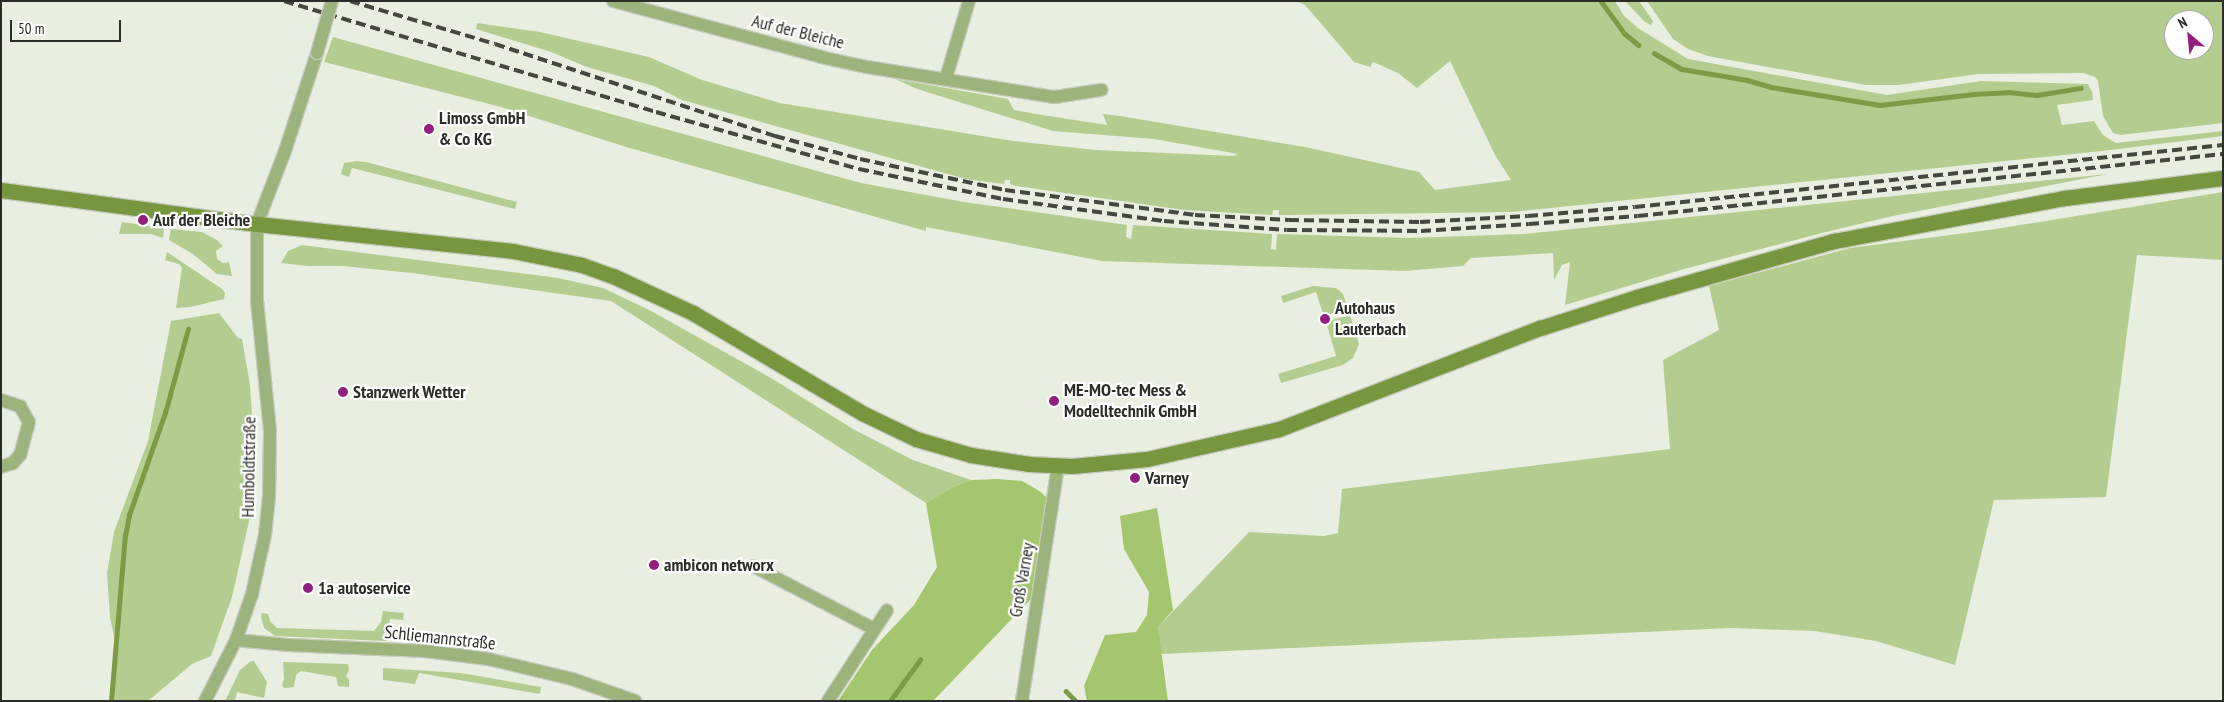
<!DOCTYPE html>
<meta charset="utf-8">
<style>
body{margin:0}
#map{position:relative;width:2224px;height:702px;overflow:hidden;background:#e8eee0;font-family:"PT Sans Narrow",sans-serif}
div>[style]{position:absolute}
.green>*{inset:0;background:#b3cd90}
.forest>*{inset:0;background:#a3c66e}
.stream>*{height:4.5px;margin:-2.25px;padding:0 2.25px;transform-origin:2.25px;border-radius:2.25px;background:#7b9c44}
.roads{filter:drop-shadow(1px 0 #c6cbbf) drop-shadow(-1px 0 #c6cbbf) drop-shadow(0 1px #c6cbbf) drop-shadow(0 -1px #c6cbbf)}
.minor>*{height:12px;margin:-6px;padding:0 6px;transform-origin:6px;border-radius:6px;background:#9cb47b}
.secondary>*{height:15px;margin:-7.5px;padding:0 7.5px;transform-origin:7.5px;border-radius:7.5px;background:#76973d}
.rail>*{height:4px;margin-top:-2px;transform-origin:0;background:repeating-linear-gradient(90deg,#454841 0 10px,transparent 0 15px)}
.bridges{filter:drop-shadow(1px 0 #c6cbbf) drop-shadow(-1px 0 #c6cbbf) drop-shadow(0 1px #c6cbbf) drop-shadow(0 -1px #c6cbbf)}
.minor-bridge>*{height:12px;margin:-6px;padding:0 6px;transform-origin:6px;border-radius:6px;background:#9cb47b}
.dots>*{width:14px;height:14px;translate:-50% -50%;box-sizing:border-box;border:2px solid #fff;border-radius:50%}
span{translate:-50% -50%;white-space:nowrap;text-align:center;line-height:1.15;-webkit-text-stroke:4.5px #fff;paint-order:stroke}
.street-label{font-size:18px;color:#2b2d28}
.poi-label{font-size:18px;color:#2b2d28;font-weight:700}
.left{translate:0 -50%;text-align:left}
.frame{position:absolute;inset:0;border:2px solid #2b2d28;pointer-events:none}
.north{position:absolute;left:2164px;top:10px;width:50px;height:50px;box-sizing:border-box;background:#fff;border:1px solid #aaaba9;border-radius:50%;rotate:332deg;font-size:14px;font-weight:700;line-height:20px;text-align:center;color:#2b2d28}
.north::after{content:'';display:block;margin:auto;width:18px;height:22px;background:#921e7d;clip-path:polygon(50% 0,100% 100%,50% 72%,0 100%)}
.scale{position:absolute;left:10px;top:20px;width:111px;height:22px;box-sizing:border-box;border:2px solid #2b2d28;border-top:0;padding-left:6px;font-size:15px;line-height:18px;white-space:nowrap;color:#2b2d28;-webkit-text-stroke:4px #fff;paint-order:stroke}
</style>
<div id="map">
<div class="green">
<i style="clip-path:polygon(1296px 1px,1615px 1px,1624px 16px,1638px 28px,1688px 59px,1887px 95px,1981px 81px,2088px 84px,2092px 92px,2093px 100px,2057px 105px,2062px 125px,2094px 121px,2103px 135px,2116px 143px,2223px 131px,2223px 136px,2102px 151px,1512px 212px,1291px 215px,1279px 215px,1279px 210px,1273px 210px,1272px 215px,1184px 210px,1016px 186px,1010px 184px,1010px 180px,1005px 180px,1004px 184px,966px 179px,682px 100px,654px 86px,587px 67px,551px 52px,476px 29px,477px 23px,540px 32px,649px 57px,702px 80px,780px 103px,1013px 141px,1095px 150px,1234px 156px,1238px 154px,1154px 139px,1053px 131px,917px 89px,895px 79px,1008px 99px,1014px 110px,1036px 114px,1107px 125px,1103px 114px,1120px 116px,1305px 147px,1419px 172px,1435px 190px,1511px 180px,1495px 155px,1450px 61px,1417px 88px,1398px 73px,1373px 62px,1370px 67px,1354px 62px,1305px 5px)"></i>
<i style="clip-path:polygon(1625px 1px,1639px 1px,1653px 21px,1651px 25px,1644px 21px)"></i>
<i style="clip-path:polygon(evenodd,1647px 1px,2223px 1px,2223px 123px,2121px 135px,2113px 133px,2103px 116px,2098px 81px,2095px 77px,2083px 73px,1978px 74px,1899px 85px,1866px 85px,1708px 56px,1688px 49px,1673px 39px,1647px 1px,2174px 20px,2204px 20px,2204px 50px,2174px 50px,2174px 20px)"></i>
<i style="clip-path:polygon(333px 37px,861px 183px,964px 202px,1127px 225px,1126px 237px,1131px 239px,1133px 225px,1272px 234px,1271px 249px,1276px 250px,1277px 234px,1410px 238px,1524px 234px,2108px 174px,1888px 217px,1818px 234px,1684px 269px,1565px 305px,1570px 262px,1562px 265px,1554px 280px,1553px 253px,1471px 258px,1463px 266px,1404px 271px,1102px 261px,926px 227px,926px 231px,626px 147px,501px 107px,324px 62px)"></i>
<i style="clip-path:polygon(356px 161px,366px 162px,517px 202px,515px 209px,352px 168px,349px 177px,341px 174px,344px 163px)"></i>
<i style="clip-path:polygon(2223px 192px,2223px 260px,2137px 255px,2106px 497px,1994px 500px,1955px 665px,1876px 641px,1815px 631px,1730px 628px,1160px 654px,1158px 627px,1249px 532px,1324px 536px,1338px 533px,1342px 489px,1670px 449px,1663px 360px,1719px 330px,1709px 286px,1850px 248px,1996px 229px)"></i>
<i style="clip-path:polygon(122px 222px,164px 228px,163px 238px,151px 234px,119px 234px)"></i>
<i style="clip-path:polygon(171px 229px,202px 232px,217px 240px,223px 246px,216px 251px,217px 259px,223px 263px,229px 262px,232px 276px,217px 274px,193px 254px,169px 240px)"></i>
<i style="clip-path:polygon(302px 245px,558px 278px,603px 288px,651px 311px,771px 378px,853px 429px,913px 460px,971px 480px,951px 488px,926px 503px,611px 301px,412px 273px,343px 266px,308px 266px,281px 263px,288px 251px)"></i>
<i style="clip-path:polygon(167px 252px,222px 289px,225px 293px,224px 299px,190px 307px,176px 308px,182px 268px,179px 264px,165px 260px)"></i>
<i style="clip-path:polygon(1313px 286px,1336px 288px,1343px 294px,1348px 308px,1327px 315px,1326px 313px,1323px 314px,1316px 292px,1283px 303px,1281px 296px)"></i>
<i style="clip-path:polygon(219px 313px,238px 338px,242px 339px,250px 385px,253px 431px,254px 474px,250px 517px,232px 597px,211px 656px,192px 664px,148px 701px,111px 701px,115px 641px,110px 617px,107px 573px,114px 532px,148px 441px,171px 321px)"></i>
<i style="clip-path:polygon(1350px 315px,1359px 344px,1353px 358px,1343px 365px,1281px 383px,1278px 374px,1336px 356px,1327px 325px,1329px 324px,1328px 321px)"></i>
<i style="clip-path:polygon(383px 611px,404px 613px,403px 619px,405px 620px,390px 619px,387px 641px,275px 636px,264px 628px,261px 617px,262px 613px,268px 614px,270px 621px,277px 628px,374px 631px,381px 622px)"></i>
<i style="clip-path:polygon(251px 661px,254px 661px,267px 682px,264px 698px,237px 692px,235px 701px,225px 701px,240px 670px)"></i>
<i style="clip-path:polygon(283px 662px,348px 664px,349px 670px,346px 676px,349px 680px,349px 687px,338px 686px,336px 677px,301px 671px,296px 675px,294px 687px,284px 688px,282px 685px,284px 679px)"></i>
<i style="clip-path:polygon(383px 668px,461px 673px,541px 687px,540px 694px,419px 673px,415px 684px,383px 680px)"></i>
</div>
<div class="forest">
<i style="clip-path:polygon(998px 479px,1022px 481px,1041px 492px,1048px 499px,1032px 598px,933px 701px,838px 701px,872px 650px,914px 605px,937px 567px,926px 503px,951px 488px,971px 480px)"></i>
<i style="clip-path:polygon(1157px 508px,1173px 610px,1158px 627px,1168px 701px,1087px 701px,1084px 686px,1105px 635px,1136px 632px,1147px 615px,1149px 592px,1124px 549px,1120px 516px)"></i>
</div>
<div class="stream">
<i style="left:1601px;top:1px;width:39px;rotate:54deg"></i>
<i style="left:1624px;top:33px;width:19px;rotate:39deg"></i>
<i style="left:1654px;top:53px;width:32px;rotate:30deg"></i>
<i style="left:1682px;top:69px;width:66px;rotate:9.6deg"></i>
<i style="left:1747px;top:80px;width:25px;rotate:16deg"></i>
<i style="left:1771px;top:87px;width:110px;rotate:9.4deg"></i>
<i style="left:1880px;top:105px;width:94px;rotate:-6.7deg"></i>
<i style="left:1973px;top:94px;width:35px;rotate:-3deg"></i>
<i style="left:2008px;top:92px;width:29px;rotate:6deg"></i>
<i style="left:2037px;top:95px;width:44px;rotate:-9.2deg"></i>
<i style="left:1066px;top:691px;width:14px;rotate:45deg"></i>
<i style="left:111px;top:701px;width:166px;rotate:-85.2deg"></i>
<i style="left:125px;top:536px;width:21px;rotate:-79deg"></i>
<i style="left:129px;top:515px;width:108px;rotate:-70.6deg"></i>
<i style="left:165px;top:413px;width:87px;rotate:-74.7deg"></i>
<i style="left:890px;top:701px;width:51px;rotate:-53.8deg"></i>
</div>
<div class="roads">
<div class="minor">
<i style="left:613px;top:1px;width:220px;rotate:15deg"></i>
<i style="left:825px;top:58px;width:43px;rotate:12.1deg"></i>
<i style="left:867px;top:67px;width:190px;rotate:9.1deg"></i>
<i style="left:1055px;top:97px;width:47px;rotate:-8.7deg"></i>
<i style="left:946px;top:78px;width:80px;rotate:-73.4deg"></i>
<i style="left:1px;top:400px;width:20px;rotate:18deg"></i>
<i style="left:20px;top:406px;width:18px;rotate:61deg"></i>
<i style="left:29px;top:422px;width:34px;rotate:105deg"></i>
<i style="left:20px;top:455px;width:11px;rotate:131deg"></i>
<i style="left:13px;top:463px;width:13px;rotate:162deg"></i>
<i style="left:753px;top:566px;width:136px;rotate:27.5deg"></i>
<i style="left:236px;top:640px;width:52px;rotate:5.5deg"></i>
<i style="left:288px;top:645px;width:137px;rotate:2.5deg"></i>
<i style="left:425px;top:651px;width:64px;rotate:7.2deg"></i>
<i style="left:488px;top:659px;width:86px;rotate:13.4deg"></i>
<i style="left:572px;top:679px;width:67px;rotate:19.2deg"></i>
<i style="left:205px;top:701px;width:68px;rotate:-63.1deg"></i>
<i style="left:236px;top:640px;width:49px;rotate:-70.8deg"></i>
<i style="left:252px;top:594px;width:60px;rotate:-77.6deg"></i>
<i style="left:265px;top:535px;width:39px;rotate:-84deg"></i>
<i style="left:269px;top:496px;width:65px;rotate:-89.1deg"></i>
<i style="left:270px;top:431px;width:131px;rotate:-95.7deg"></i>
<i style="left:257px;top:301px;width:77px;rotate:-90deg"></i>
<i style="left:257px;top:224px;width:78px;rotate:-69deg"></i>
<i style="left:285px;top:151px;width:103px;rotate:-71.9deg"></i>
<i style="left:828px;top:701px;width:108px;rotate:-57deg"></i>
<i style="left:1022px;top:701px;width:238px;rotate:-81.3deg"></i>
</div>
<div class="secondary">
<i style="left:1px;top:190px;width:258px;rotate:7.6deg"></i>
<i style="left:257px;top:224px;width:257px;rotate:6deg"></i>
<i style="left:513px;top:251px;width:70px;rotate:11.5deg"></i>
<i style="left:582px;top:265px;width:33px;rotate:20deg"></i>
<i style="left:613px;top:276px;width:88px;rotate:24.8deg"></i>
<i style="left:693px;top:313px;width:196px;rotate:30.6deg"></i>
<i style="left:862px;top:413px;width:60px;rotate:25.7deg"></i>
<i style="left:916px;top:439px;width:57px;rotate:16.2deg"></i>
<i style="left:971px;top:455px;width:59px;rotate:8.8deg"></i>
<i style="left:1029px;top:464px;width:43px;rotate:2.7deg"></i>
<i style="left:1072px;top:466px;width:75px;rotate:-5.3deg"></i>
<i style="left:1147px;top:459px;width:135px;rotate:-12.8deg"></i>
<i style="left:1279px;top:429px;width:280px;rotate:-21.2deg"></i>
<i style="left:1540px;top:328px;width:102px;rotate:-17.7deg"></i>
<i style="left:1637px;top:297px;width:205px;rotate:-15.9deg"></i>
<i style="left:1834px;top:241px;width:234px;rotate:-10.6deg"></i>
<i style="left:2064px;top:198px;width:160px;rotate:-7.2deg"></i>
</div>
</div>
<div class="rail">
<i style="left:284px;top:1px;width:388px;rotate:16.6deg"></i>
<i style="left:656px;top:112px;width:211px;rotate:15.7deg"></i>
<i style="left:859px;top:169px;width:147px;rotate:11.8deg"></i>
<i style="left:1003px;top:199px;width:162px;rotate:7.8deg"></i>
<i style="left:1164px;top:221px;width:123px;rotate:4.2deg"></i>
<i style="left:1287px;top:230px;width:134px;rotate:0.4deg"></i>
<i style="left:1421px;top:231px;width:108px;rotate:-3.7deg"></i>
<i style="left:1529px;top:224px;width:109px;rotate:-4.2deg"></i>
<i style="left:1638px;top:216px;width:588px;rotate:-6.05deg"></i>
<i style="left:350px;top:1px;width:151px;rotate:16.5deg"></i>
<i style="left:495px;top:44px;width:295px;rotate:18.2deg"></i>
<i style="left:775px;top:136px;width:88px;rotate:15.1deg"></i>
<i style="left:860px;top:159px;width:148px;rotate:12.1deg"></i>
<i style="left:1005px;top:190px;width:192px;rotate:7.5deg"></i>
<i style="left:1195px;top:215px;width:94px;rotate:3deg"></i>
<i style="left:1289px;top:220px;width:131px;rotate:0.9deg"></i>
<i style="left:1420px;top:222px;width:108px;rotate:-3.2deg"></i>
<i style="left:1528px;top:216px;width:107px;rotate:-4.8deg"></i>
<i style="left:1635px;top:207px;width:591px;rotate:-6.02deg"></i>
</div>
<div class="bridges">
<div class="minor-bridge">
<i style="left:317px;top:53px;width:54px;rotate:-73.9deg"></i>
</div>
</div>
<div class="dots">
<i style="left:429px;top:129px;background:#921e7d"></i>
<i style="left:143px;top:220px;background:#921e7d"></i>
<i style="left:1325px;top:319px;background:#921e7d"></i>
<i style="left:343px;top:392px;background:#921e7d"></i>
<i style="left:1054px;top:401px;background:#921e7d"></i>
<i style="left:1135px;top:478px;background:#921e7d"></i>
<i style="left:654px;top:565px;background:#921e7d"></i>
<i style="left:308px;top:588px;background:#921e7d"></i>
</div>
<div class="street-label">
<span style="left:798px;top:32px;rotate:14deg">Auf der Bleiche</span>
<span style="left:249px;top:467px;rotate:-89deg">Humboldtstraße</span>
<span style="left:1022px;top:580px;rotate:-80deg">Groß Varney</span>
<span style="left:440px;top:638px;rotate:6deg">Schliemannstraße</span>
</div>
<div class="poi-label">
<span class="left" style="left:439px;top:129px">Limoss GmbH<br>&amp; Co KG</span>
<span class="left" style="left:153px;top:220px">Auf der Bleiche</span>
<span class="left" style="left:1335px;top:319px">Autohaus<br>Lauterbach</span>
<span class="left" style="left:1064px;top:401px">ME-MO-tec Mess &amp;<br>Modelltechnik GmbH</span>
<span class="left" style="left:353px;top:392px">Stanzwerk Wetter</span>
<span class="left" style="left:1145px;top:478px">Varney</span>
<span class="left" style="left:664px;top:565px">ambicon networx</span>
<span class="left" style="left:318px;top:588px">1a autoservice</span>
</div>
<div class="frame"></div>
<div class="north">N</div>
<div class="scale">50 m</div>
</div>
